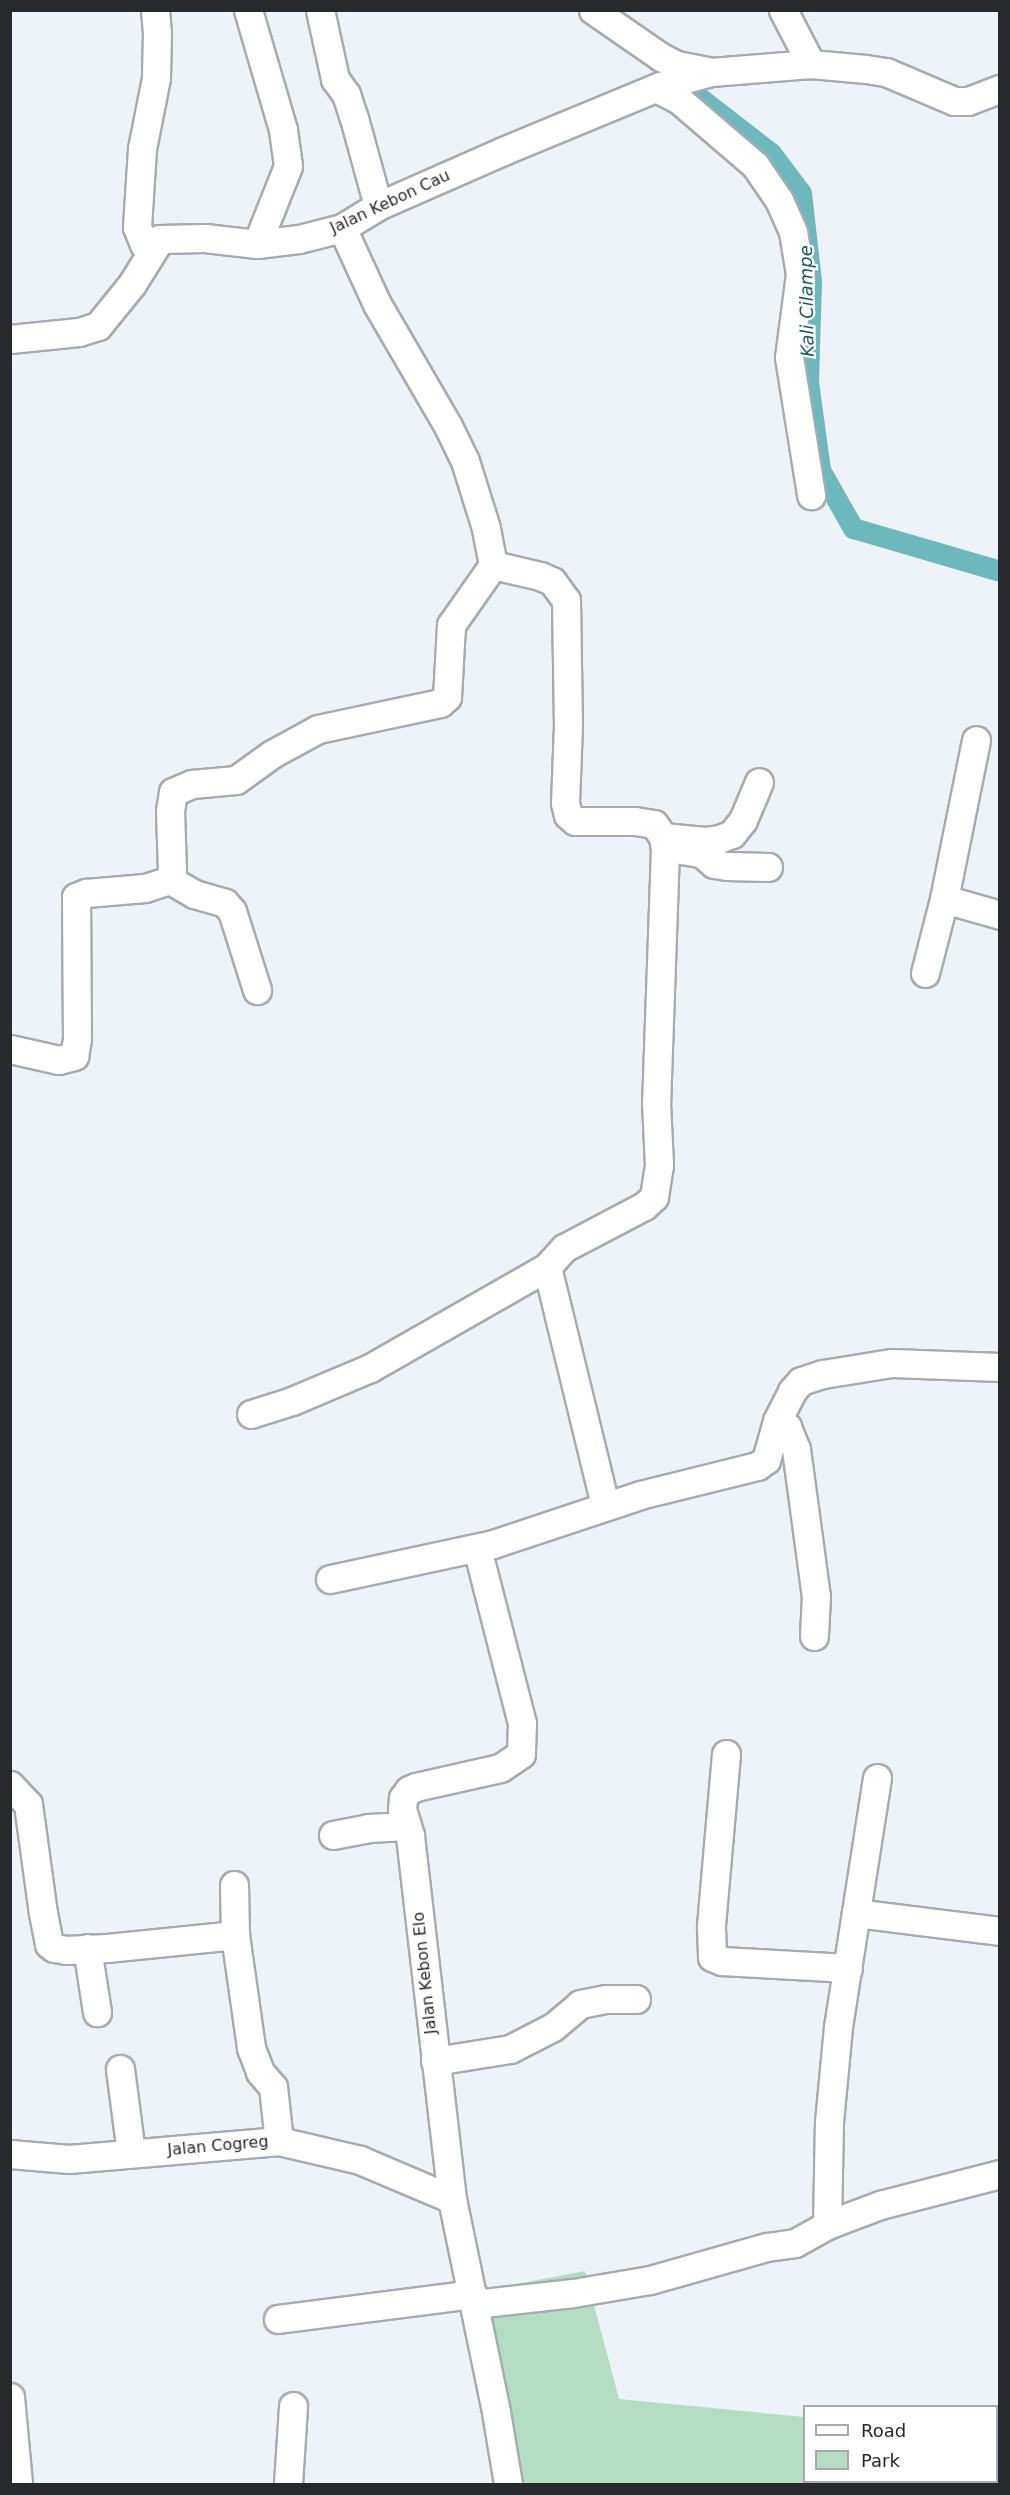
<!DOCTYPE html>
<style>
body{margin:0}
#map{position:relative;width:1010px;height:2495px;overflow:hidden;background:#eef3f9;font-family:"DejaVu Sans",sans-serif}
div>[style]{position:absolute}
.green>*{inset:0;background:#b4dec4}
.canal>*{height:21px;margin:-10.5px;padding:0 10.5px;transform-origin:10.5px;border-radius:10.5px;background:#6db8bd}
.roads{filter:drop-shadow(2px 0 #a7abb1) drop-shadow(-2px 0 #a7abb1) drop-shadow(0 2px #a7abb1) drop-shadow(0 -2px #a7abb1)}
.minor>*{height:27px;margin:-13.5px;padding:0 13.5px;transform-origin:13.5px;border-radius:13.5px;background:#fff}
span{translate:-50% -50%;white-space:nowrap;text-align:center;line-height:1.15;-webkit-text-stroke:4.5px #fff;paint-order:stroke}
.street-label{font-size:16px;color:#28292c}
.water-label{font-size:18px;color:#15575a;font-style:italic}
.frame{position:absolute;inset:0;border:12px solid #28292c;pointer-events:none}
.legend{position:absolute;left:803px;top:2405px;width:195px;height:78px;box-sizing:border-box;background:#fff;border:2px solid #a9a9ab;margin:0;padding:8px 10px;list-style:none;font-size:18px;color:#28292c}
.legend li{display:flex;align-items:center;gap:12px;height:30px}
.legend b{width:30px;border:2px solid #a9a9ab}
</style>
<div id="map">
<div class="green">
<i style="clip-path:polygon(585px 2271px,619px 2399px,804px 2417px,804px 2482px,921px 2482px,922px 2484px,512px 2484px,474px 2292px)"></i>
</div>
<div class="canal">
<i style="left:669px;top:74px;width:129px;rotate:37.8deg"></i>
<i style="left:771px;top:153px;width:50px;rotate:53.1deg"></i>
<i style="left:801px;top:193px;width:89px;rotate:83.5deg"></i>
<i style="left:811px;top:281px;width:101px;rotate:91.7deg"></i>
<i style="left:808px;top:382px;width:89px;rotate:82.2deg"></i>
<i style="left:820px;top:470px;width:67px;rotate:60.4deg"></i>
<i style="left:853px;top:528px;width:153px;rotate:16.3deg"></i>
</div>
<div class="roads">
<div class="minor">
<i style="left:155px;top:10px;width:23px;rotate:85deg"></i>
<i style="left:157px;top:33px;width:45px;rotate:91.3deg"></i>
<i style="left:156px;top:78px;width:72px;rotate:101.2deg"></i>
<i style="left:142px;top:149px;width:78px;rotate:93.7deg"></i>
<i style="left:137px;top:227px;width:18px;rotate:68deg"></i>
<i style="left:144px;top:244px;width:17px;rotate:-17deg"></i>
<i style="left:248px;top:10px;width:125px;rotate:73.7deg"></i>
<i style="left:283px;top:130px;width:36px;rotate:82deg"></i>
<i style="left:288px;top:166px;width:84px;rotate:111.7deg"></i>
<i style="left:320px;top:10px;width:71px;rotate:77.7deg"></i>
<i style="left:335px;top:79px;width:19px;rotate:54deg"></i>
<i style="left:346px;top:94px;width:25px;rotate:72deg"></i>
<i style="left:354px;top:118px;width:91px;rotate:74.7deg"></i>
<i style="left:593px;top:10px;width:83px;rotate:34.7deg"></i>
<i style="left:661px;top:57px;width:18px;rotate:27deg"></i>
<i style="left:677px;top:65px;width:31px;rotate:11deg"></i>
<i style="left:783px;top:10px;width:61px;rotate:62.6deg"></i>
<i style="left:656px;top:88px;width:25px;rotate:27deg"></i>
<i style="left:678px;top:99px;width:101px;rotate:40.6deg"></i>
<i style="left:755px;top:165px;width:42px;rotate:55.6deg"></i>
<i style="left:779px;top:200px;width:35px;rotate:66deg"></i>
<i style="left:793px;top:232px;width:43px;rotate:80.5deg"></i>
<i style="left:800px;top:274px;width:84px;rotate:97.5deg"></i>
<i style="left:789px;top:357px;width:140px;rotate:80.9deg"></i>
<i style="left:10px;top:339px;width:69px;rotate:-5.8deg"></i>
<i style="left:79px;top:332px;width:20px;rotate:-18deg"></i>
<i style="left:98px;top:326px;width:54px;rotate:-51deg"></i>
<i style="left:132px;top:284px;width:53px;rotate:-58.1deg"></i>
<i style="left:160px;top:239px;width:45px;rotate:-1.3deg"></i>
<i style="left:205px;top:238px;width:52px;rotate:6.6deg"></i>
<i style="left:257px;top:244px;width:42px;rotate:-6.8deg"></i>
<i style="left:299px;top:239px;width:44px;rotate:-14.3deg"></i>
<i style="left:342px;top:228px;width:42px;rotate:-31.4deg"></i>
<i style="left:378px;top:206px;width:137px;rotate:-23.7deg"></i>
<i style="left:503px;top:151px;width:170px;rotate:-22.5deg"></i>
<i style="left:660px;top:86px;width:53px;rotate:-15.4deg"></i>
<i style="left:711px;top:72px;width:100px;rotate:-4.6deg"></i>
<i style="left:811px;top:64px;width:55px;rotate:5.2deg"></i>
<i style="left:866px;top:69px;width:20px;rotate:9deg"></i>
<i style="left:886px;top:72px;width:74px;rotate:23.1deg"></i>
<i style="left:954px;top:101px;width:14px"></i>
<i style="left:968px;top:101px;width:34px;rotate:-21deg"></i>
<i style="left:493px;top:565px;width:48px;rotate:13.2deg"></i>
<i style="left:540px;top:576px;width:13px;rotate:23deg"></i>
<i style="left:552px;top:581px;width:24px;rotate:54deg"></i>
<i style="left:566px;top:600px;width:125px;rotate:89.1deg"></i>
<i style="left:568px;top:725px;width:78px;rotate:92.2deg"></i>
<i style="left:565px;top:803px;width:12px;rotate:76deg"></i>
<i style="left:568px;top:815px;width:9px;rotate:41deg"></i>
<i style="left:575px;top:821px;width:60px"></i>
<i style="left:635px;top:821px;width:19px;rotate:9deg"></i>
<i style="left:654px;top:824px;width:16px;rotate:55deg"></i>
<i style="left:663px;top:837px;width:12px;rotate:81deg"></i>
<i style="left:665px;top:849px;width:254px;rotate:92deg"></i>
<i style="left:656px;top:1103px;width:62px;rotate:87.2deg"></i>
<i style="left:659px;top:1165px;width:32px;rotate:99deg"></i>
<i style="left:654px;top:1197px;width:13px;rotate:138deg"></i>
<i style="left:644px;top:1206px;width:90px;rotate:152.3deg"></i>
<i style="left:564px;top:1248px;width:25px;rotate:132deg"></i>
<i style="left:547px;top:1267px;width:245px;rotate:76.3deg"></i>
<i style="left:663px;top:837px;width:42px;rotate:5.4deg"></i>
<i style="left:705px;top:841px;width:14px;rotate:-8deg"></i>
<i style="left:719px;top:839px;width:14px;rotate:-21deg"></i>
<i style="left:732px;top:834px;width:18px;rotate:-52deg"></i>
<i style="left:743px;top:820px;width:41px;rotate:-67.2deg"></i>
<i style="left:675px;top:849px;width:26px;rotate:9deg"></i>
<i style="left:701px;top:853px;width:17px;rotate:40deg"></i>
<i style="left:714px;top:864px;width:13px;rotate:9deg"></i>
<i style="left:727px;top:866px;width:41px;rotate:1.4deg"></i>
<i style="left:170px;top:880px;width:28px;rotate:30deg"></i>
<i style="left:194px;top:894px;width:32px;rotate:16deg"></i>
<i style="left:225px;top:903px;width:11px;rotate:49deg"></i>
<i style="left:232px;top:911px;width:83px;rotate:72.4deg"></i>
<i style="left:944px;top:899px;width:162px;rotate:-78.6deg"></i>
<i style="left:925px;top:973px;width:76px;rotate:-75.6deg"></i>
<i style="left:944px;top:899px;width:58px;rotate:15.9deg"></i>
<i style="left:10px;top:1049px;width:50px;rotate:12.7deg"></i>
<i style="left:59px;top:1060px;width:16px;rotate:-15deg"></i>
<i style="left:74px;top:1056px;width:17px;rotate:-80deg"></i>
<i style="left:77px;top:1039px;width:142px;rotate:-90.4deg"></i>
<i style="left:76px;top:897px;width:11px;rotate:-22deg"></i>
<i style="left:86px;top:893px;width:59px;rotate:-4.8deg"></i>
<i style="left:145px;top:888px;width:26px;rotate:-18deg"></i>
<i style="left:170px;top:880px;width:9px;rotate:-77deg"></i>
<i style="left:172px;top:871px;width:60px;rotate:-91.9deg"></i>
<i style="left:170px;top:811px;width:19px;rotate:-81deg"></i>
<i style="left:173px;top:792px;width:21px;rotate:-23deg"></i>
<i style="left:192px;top:784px;width:44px;rotate:-5.2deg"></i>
<i style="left:236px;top:780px;width:44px;rotate:-35.8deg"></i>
<i style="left:272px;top:754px;width:52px;rotate:-28.5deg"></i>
<i style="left:318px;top:729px;width:125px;rotate:-12deg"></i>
<i style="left:440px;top:703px;width:9px;rotate:-41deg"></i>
<i style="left:447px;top:697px;width:72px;rotate:-86.8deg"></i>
<i style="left:451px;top:625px;width:73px;rotate:-55deg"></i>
<i style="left:493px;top:565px;width:38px;rotate:-101deg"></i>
<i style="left:486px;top:528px;width:70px;rotate:-107.4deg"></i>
<i style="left:465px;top:461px;width:39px;rotate:-116deg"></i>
<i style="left:448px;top:426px;width:141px;rotate:-120.2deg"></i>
<i style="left:377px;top:304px;width:84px;rotate:-114.7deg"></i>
<i style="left:251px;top:1414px;width:43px;rotate:-17.6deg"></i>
<i style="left:292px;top:1401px;width:85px;rotate:-22.9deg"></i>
<i style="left:370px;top:1368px;width:204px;rotate:-29.7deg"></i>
<i style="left:777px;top:1421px;width:12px;rotate:31deg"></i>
<i style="left:787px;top:1427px;width:24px;rotate:68deg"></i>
<i style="left:796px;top:1449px;width:148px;rotate:82.3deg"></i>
<i style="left:816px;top:1596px;width:40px;rotate:92.9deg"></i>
<i style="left:477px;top:1548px;width:181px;rotate:75.6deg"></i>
<i style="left:522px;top:1723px;width:31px;rotate:92deg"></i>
<i style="left:521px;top:1754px;width:25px;rotate:146deg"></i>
<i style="left:500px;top:1768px;width:86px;rotate:167.3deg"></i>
<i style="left:416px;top:1787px;width:8px;rotate:157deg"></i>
<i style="left:409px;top:1790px;width:10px;rotate:127deg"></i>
<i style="left:403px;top:1798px;width:11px;rotate:95deg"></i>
<i style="left:402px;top:1809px;width:28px;rotate:73deg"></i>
<i style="left:410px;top:1836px;width:365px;rotate:83.4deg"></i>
<i style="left:452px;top:2199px;width:217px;rotate:78.3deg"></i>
<i style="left:496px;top:2412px;width:73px;rotate:80.5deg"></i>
<i style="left:330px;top:1579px;width:167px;rotate:-12.1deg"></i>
<i style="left:493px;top:1544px;width:155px;rotate:-18.4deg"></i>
<i style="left:640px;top:1495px;width:121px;rotate:-13.9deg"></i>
<i style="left:757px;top:1466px;width:11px;rotate:-34deg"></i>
<i style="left:766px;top:1460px;width:41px;rotate:-74.2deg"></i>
<i style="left:777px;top:1421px;width:34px;rotate:-63deg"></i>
<i style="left:792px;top:1391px;width:13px;rotate:-48deg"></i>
<i style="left:801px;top:1381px;width:23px;rotate:-18deg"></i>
<i style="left:823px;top:1374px;width:70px;rotate:-9.1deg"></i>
<i style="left:892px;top:1363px;width:108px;rotate:2.1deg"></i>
<i style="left:726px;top:1754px;width:174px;rotate:95deg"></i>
<i style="left:711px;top:1927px;width:30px;rotate:88deg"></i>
<i style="left:712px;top:1957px;width:11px;rotate:22deg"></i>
<i style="left:722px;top:1961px;width:126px;rotate:3.2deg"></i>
<i style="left:10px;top:1785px;width:26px;rotate:47deg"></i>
<i style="left:28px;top:1804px;width:110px;rotate:82.2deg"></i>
<i style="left:43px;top:1913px;width:32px;rotate:79deg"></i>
<i style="left:49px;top:1944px;width:6px;rotate:39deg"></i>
<i style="left:54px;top:1948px;width:12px;rotate:9deg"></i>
<i style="left:66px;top:1950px;width:41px;rotate:-2.8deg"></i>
<i style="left:107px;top:1948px;width:129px;rotate:-5.8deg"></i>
<i style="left:235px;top:1935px;width:114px;rotate:81.9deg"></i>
<i style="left:251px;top:2048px;width:26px;rotate:69deg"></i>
<i style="left:260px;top:2072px;width:20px;rotate:49deg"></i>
<i style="left:273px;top:2087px;width:54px;rotate:83.7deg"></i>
<i style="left:333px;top:1835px;width:36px;rotate:-11deg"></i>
<i style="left:368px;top:1828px;width:39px;rotate:-3deg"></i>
<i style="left:234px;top:1885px;width:50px;rotate:88.9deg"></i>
<i style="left:856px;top:1913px;width:145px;rotate:7.1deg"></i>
<i style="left:87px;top:1948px;width:65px;rotate:81.1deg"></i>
<i style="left:435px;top:2061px;width:76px;rotate:-9.1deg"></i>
<i style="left:510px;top:2049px;width:48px;rotate:-27.1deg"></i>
<i style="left:553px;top:2027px;width:35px;rotate:-40deg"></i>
<i style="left:580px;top:2004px;width:26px;rotate:-11deg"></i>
<i style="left:606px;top:1999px;width:30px"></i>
<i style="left:120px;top:2069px;width:85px;rotate:82.5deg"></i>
<i style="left:10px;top:2154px;width:59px;rotate:4.8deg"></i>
<i style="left:69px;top:2159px;width:211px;rotate:-4.9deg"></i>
<i style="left:279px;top:2141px;width:83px;rotate:13.2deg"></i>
<i style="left:360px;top:2160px;width:100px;rotate:23deg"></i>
<i style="left:827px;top:2225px;width:103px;rotate:-88.9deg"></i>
<i style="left:829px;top:2122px;width:95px;rotate:-84.6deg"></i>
<i style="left:838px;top:2027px;width:252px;rotate:-81.1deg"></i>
<i style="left:474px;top:2304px;width:100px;rotate:-6.3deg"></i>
<i style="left:573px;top:2293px;width:78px;rotate:-9.6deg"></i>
<i style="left:650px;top:2280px;width:122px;rotate:-15.8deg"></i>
<i style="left:767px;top:2247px;width:28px;rotate:-8deg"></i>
<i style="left:795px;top:2243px;width:37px;rotate:-29deg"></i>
<i style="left:827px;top:2225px;width:57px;rotate:-20.7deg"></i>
<i style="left:880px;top:2205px;width:124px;rotate:-14.5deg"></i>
<i style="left:278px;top:2319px;width:196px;rotate:-7.3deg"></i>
<i style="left:10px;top:2397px;width:87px;rotate:84.7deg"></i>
<i style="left:288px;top:2484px;width:78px;rotate:-86.3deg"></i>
</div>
</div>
<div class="street-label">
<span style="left:390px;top:202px;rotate:-25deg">Jalan Kebon Cau</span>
<span style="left:425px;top:1973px;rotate:-96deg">Jalan Kebon Elo</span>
<span style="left:218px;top:2146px;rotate:-5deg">Jalan Cogreg</span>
</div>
<div class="water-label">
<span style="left:807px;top:301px;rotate:-91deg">Kali Cilampe</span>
</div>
<div class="frame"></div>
<ul class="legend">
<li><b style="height:8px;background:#fff"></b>Road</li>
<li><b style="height:16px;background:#b4dec4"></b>Park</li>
</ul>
</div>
